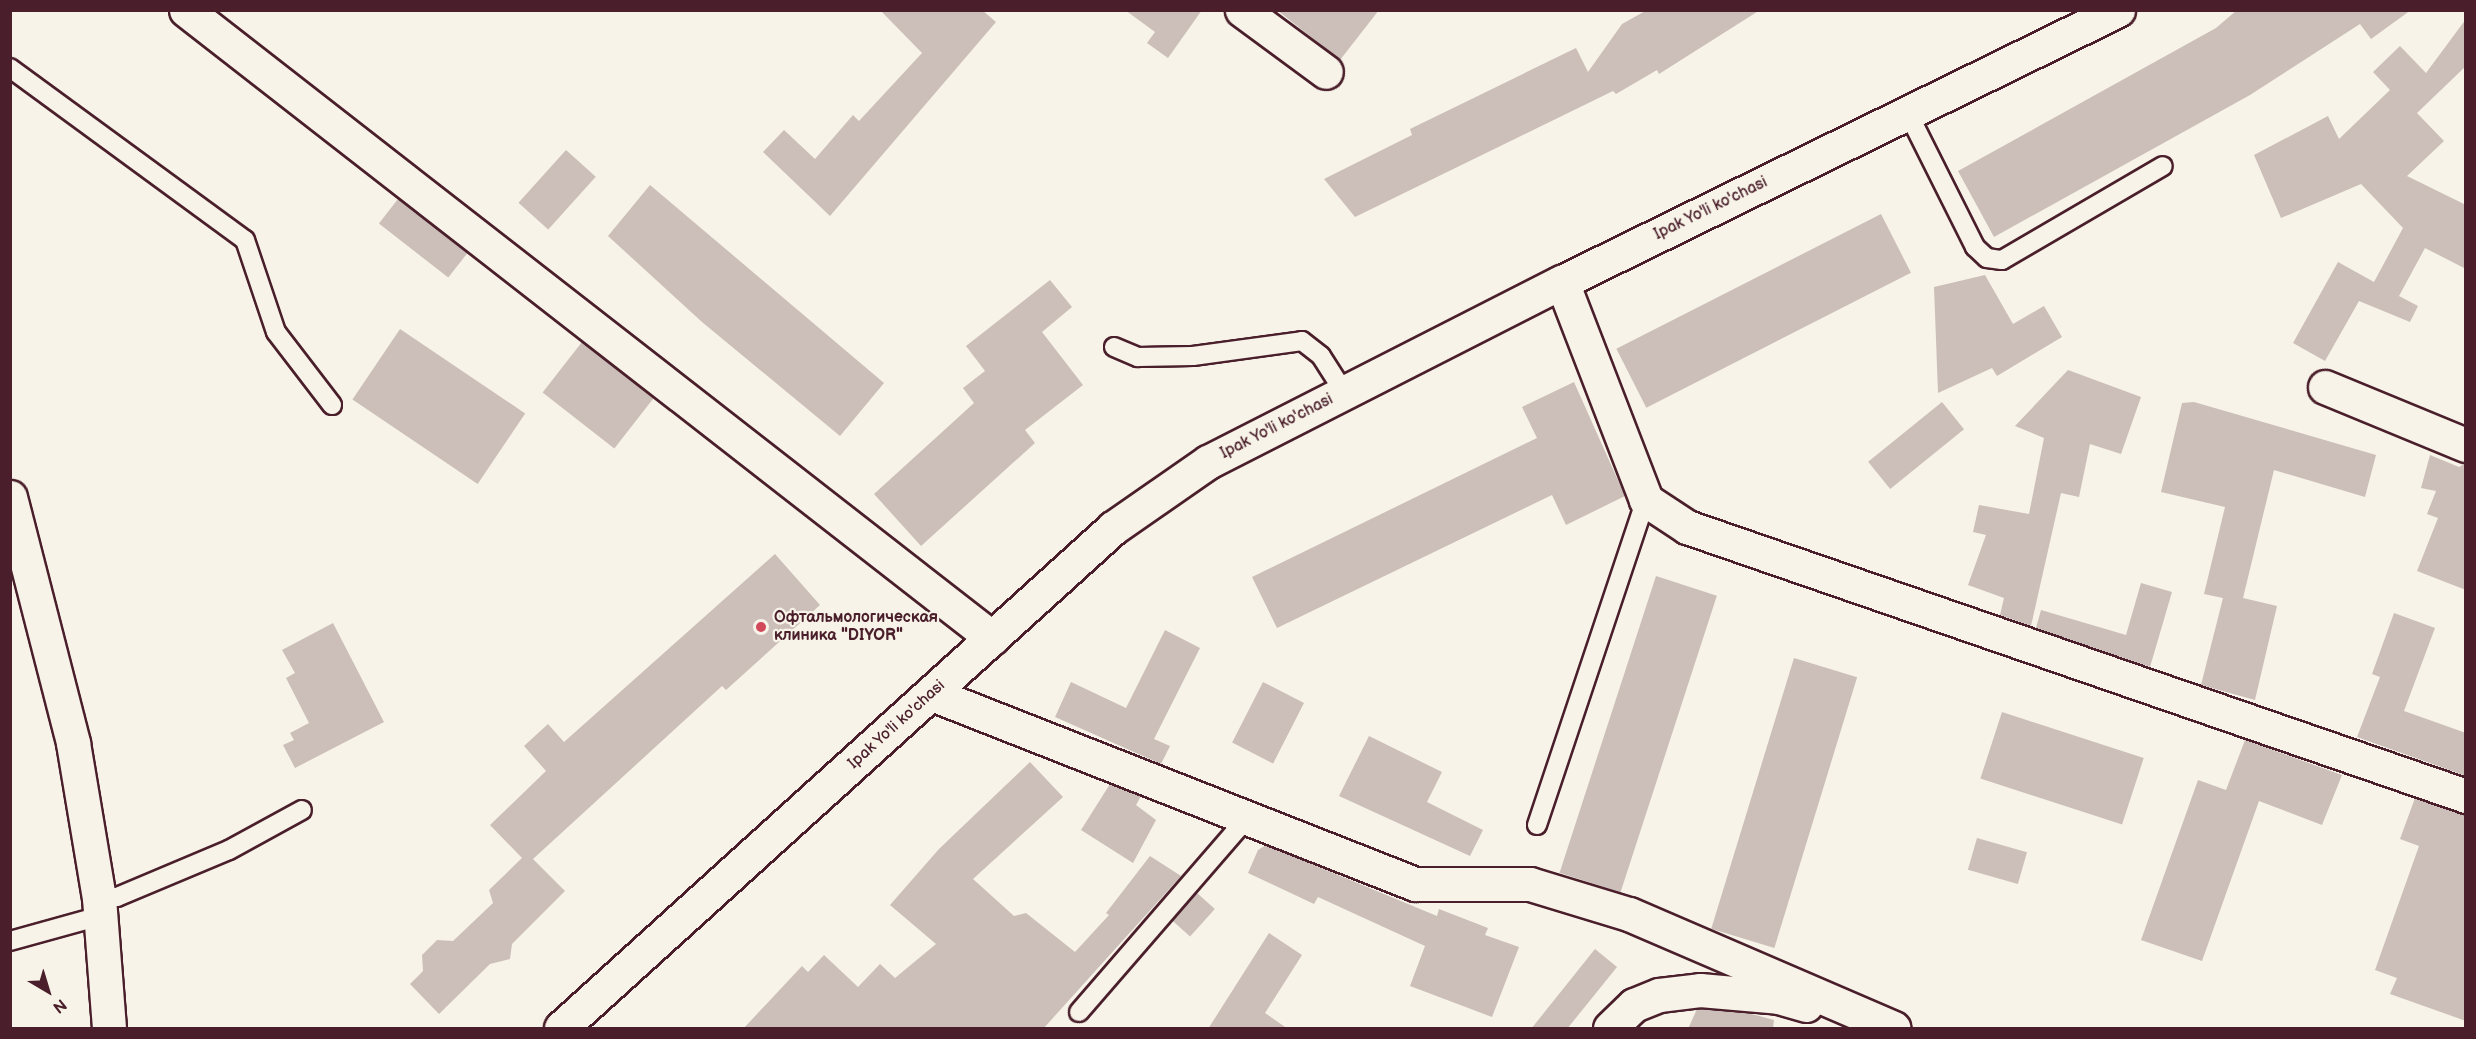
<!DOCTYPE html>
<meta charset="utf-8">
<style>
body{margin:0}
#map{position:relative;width:2476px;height:1039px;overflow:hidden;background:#f7f3e8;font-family:"Balsamiq Sans",sans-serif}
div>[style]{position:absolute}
.building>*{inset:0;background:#ccbfb9;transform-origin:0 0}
.roads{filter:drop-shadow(2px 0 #4a1f2b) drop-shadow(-2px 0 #4a1f2b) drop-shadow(0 2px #4a1f2b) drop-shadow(0 -2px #4a1f2b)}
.service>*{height:18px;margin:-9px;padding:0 9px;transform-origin:9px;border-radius:9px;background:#f7f3e8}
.minor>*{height:33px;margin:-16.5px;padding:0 16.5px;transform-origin:16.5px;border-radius:16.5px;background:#f7f3e8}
.tertiary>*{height:33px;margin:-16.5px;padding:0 16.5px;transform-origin:16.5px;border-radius:16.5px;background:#f7f3e8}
.secondary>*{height:33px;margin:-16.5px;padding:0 16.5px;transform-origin:16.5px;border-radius:16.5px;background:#f7f3e8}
.dots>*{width:16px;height:16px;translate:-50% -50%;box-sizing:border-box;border:3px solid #f7f3e8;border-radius:50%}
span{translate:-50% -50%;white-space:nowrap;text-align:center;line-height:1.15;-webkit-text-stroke:4.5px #f7f3e8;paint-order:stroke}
.street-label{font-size:16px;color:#4a1f2b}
.poi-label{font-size:16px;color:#4a1f2b;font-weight:700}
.left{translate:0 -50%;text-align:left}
.frame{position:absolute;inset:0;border:12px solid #4a1f2b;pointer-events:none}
.north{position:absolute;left:18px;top:961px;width:60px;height:60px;-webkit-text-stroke:4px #f7f3e8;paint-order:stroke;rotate:142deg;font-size:16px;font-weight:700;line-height:24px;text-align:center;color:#4a1f2b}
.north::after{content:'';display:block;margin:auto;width:21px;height:27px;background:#4a1f2b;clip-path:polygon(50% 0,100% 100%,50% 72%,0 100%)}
</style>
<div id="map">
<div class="building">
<i style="clip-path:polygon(880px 10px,982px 10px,996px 22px,830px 216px,763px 152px,784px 130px,815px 159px,853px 115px,859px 121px,922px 53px)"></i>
<i style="clip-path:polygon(1125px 10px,1202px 10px,1168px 58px,1147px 43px,1155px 32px)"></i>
<i style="clip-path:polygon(1277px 10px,1379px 10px,1340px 60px)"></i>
<i style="clip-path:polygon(1647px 10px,1760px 10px,1659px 74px,1657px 70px,1616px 94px,1613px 91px,1355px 217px,1324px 179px,1412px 135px,1410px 129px,1576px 48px,1588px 72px,1622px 24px)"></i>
<i style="clip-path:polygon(2237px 10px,2411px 10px,2371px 39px,2360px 24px,2250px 95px,1994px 237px,1958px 171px,2216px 28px)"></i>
<i style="clip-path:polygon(2466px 19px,2466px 66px,2417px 113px,2444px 141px,2407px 176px,2466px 205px,2466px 269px,2425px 248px,2399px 296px,2418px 306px,2410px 322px,2359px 301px,2325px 361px,2293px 343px,2338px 262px,2374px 282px,2403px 228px,2361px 184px,2281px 218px,2254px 155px,2328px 116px,2339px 139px,2390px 90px,2373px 72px,2400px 46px,2426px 73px)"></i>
<i style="left:566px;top:150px;width:40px;height:71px;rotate:42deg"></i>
<i style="clip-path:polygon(650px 185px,884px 383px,840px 436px,702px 322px,608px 236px)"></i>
<i style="left:398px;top:199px;width:88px;height:31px;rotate:38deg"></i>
<i style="left:1881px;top:214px;width:66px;height:297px;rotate:63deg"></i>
<i style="clip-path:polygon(1985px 275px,2013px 324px,2044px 306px,2062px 337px,1997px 376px,1992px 368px,1938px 393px,1934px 287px)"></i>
<i style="clip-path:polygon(1050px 280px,1072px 307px,1042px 332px,1083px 385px,1025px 430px,1035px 443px,921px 546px,874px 494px,974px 403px,963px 388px,985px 371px,966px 346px)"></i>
<i style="left:400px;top:329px;width:151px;height:85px;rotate:34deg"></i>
<i style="left:582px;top:342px;width:91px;height:64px;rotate:38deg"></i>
<i style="clip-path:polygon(2068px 370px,2141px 397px,2121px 454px,2090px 444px,2079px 497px,2061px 493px,2031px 626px,2000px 615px,2004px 598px,1968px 585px,1986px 535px,1973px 532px,1979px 505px,2029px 514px,2044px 438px,2015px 426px)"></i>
<i style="clip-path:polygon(1574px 382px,1625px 496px,1566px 525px,1552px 495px,1277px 628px,1252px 577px,1537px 438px,1522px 407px)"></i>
<i style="left:1942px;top:402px;width:35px;height:95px;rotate:51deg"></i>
<i style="clip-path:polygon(2194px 402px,2376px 455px,2365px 497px,2274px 470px,2243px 598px,2277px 606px,2255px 700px,2201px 685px,2223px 598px,2204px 594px,2225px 507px,2161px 492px,2182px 403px)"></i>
<i style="clip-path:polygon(2430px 455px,2459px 467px,2466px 463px,2466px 590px,2417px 571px,2438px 518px,2427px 514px,2436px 491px,2421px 488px)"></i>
<i style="clip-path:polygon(775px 554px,820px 605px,726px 690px,722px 686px,533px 859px,565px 891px,512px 944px,510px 959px,490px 964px,439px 1014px,410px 984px,423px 971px,422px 955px,437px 940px,453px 941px,493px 903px,489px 890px,522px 858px,490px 825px,546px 771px,524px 746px,548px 724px,564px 742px)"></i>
<i style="left:1656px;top:576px;width:64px;height:312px;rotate:18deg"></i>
<i style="clip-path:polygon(2141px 583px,2172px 592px,2150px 667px,2036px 628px,2041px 610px,2126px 635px)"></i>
<i style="clip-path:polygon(2394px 613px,2435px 628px,2404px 711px,2466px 733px,2466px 776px,2357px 737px,2380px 677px,2372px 674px)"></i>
<i style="clip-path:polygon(333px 623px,384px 722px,295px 768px,283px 745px,294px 740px,290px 733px,309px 723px,286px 678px,295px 673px,282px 650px)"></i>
<i style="clip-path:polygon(1165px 630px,1200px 648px,1154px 739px,1170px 746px,1161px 764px,1055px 717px,1071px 682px,1126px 708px)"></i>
<i style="left:1794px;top:658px;width:66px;height:283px;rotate:17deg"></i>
<i style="left:1263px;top:682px;width:46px;height:68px;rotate:27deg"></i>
<i style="left:2002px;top:712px;width:149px;height:70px;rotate:18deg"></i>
<i style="clip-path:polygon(1369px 736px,1442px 772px,1427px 802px,1483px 830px,1470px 856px,1339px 796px)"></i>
<i style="clip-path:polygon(2245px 740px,2342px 775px,2322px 825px,2259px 801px,2202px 961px,2141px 940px,2198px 780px,2226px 790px)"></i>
<i style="clip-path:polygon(1030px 762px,1063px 797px,973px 879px,1014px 916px,1026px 913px,1075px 952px,1109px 915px,1106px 913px,1150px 856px,1181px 876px,1043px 1029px,743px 1029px,802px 966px,808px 972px,824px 955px,858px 987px,880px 964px,895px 978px,936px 944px,890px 905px,939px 849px)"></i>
<i style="clip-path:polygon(1110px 784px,1141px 796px,1136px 805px,1156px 820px,1133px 863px,1081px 830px)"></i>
<i style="clip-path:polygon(2415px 798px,2466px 814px,2466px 1021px,2390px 994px,2397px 978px,2375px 970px,2419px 846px,2400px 839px)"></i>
<i style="left:1977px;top:838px;width:52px;height:33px;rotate:16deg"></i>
<i style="clip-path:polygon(1266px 845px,1437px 916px,1439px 909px,1488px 928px,1485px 935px,1519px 947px,1492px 1017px,1410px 986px,1425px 946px,1318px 897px,1314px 904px,1248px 873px,1258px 850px)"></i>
<i style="left:1197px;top:893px;width:24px;height:37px;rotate:42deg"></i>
<i style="clip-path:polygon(1269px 933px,1302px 955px,1265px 1013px,1288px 1029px,1208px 1029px)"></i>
<i style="clip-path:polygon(1595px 949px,1617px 967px,1567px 1029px,1531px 1029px)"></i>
<i style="clip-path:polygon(1697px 1009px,1748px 1013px,1774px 1020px,1773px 1029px,1688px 1029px)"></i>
</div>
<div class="roads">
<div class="service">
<i style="left:10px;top:68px;width:291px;rotate:36.2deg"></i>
<i style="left:245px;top:240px;width:97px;rotate:71.4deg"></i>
<i style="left:276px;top:332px;width:92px;rotate:52.5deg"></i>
<i style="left:1908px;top:113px;width:150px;rotate:63.4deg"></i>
<i style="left:1975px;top:247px;width:16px;rotate:43deg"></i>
<i style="left:1987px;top:258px;width:15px;rotate:8deg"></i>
<i style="left:2002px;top:260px;width:186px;rotate:-30.3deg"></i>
<i style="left:1114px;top:347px;width:26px;rotate:23deg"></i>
<i style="left:1138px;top:357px;width:55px;rotate:-1deg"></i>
<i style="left:1193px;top:356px;width:110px;rotate:-7.8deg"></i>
<i style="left:1302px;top:341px;width:24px;rotate:38deg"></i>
<i style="left:1321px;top:356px;width:43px;rotate:57.4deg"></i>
<i style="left:1537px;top:825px;width:343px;rotate:-71.5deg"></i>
<i style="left:99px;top:898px;width:18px;rotate:-3deg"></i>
<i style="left:117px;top:897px;width:121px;rotate:-22.8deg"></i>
<i style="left:229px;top:850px;width:83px;rotate:-28.7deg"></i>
<i style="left:10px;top:941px;width:93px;rotate:-15.5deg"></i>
<i style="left:1079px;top:1012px;width:257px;rotate:-49.1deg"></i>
</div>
<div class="minor">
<i style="left:1242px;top:10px;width:104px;rotate:36.4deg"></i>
<i style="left:1562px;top:282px;width:234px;rotate:68.9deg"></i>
<i style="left:1646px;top:500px;width:49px;rotate:33.4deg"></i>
<i style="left:1687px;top:527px;width:824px;rotate:19.05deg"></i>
<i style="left:2325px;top:387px;width:152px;rotate:22.4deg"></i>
<i style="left:10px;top:497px;width:254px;rotate:75.6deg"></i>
<i style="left:73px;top:743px;width:157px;rotate:80.5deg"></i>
<i style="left:99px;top:898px;width:130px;rotate:85.6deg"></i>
<i style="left:932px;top:694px;width:519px;rotate:21.47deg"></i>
<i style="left:1415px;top:884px;width:115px"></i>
<i style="left:1530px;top:884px;width:103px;rotate:16.9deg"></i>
<i style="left:1629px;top:914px;width:288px;rotate:23.3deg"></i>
<i style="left:1610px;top:1028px;width:33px;rotate:-44deg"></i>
<i style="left:1634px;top:1005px;width:27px;rotate:-22deg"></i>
<i style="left:1659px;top:995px;width:41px;rotate:-7deg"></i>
<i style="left:1700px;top:990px;width:78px;rotate:5.1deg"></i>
<i style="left:1778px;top:997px;width:29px;rotate:16deg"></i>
</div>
<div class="tertiary">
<i style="left:186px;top:10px;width:1022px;rotate:37.92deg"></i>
</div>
<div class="secondary">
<i style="left:561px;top:1028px;width:745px;rotate:-42.17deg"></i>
<i style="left:1113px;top:528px;width:116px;rotate:-34.8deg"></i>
<i style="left:1208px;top:462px;width:397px;rotate:-27deg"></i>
<i style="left:1562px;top:282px;width:619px;rotate:-26.07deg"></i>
</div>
</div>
<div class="dots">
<i style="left:761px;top:627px;background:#d1495b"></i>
</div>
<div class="street-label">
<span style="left:1711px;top:209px;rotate:-26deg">Ipak Yo'li ko'chasi</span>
<span style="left:1277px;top:427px;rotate:-27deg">Ipak Yo'li ko'chasi</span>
<span style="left:897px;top:725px;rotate:-42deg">Ipak Yo'li ko'chasi</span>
</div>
<div class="poi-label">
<span class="left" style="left:774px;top:627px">Офтальмологическая<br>клиника "DIYOR"</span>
</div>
<div class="frame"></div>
<div class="north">N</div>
</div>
